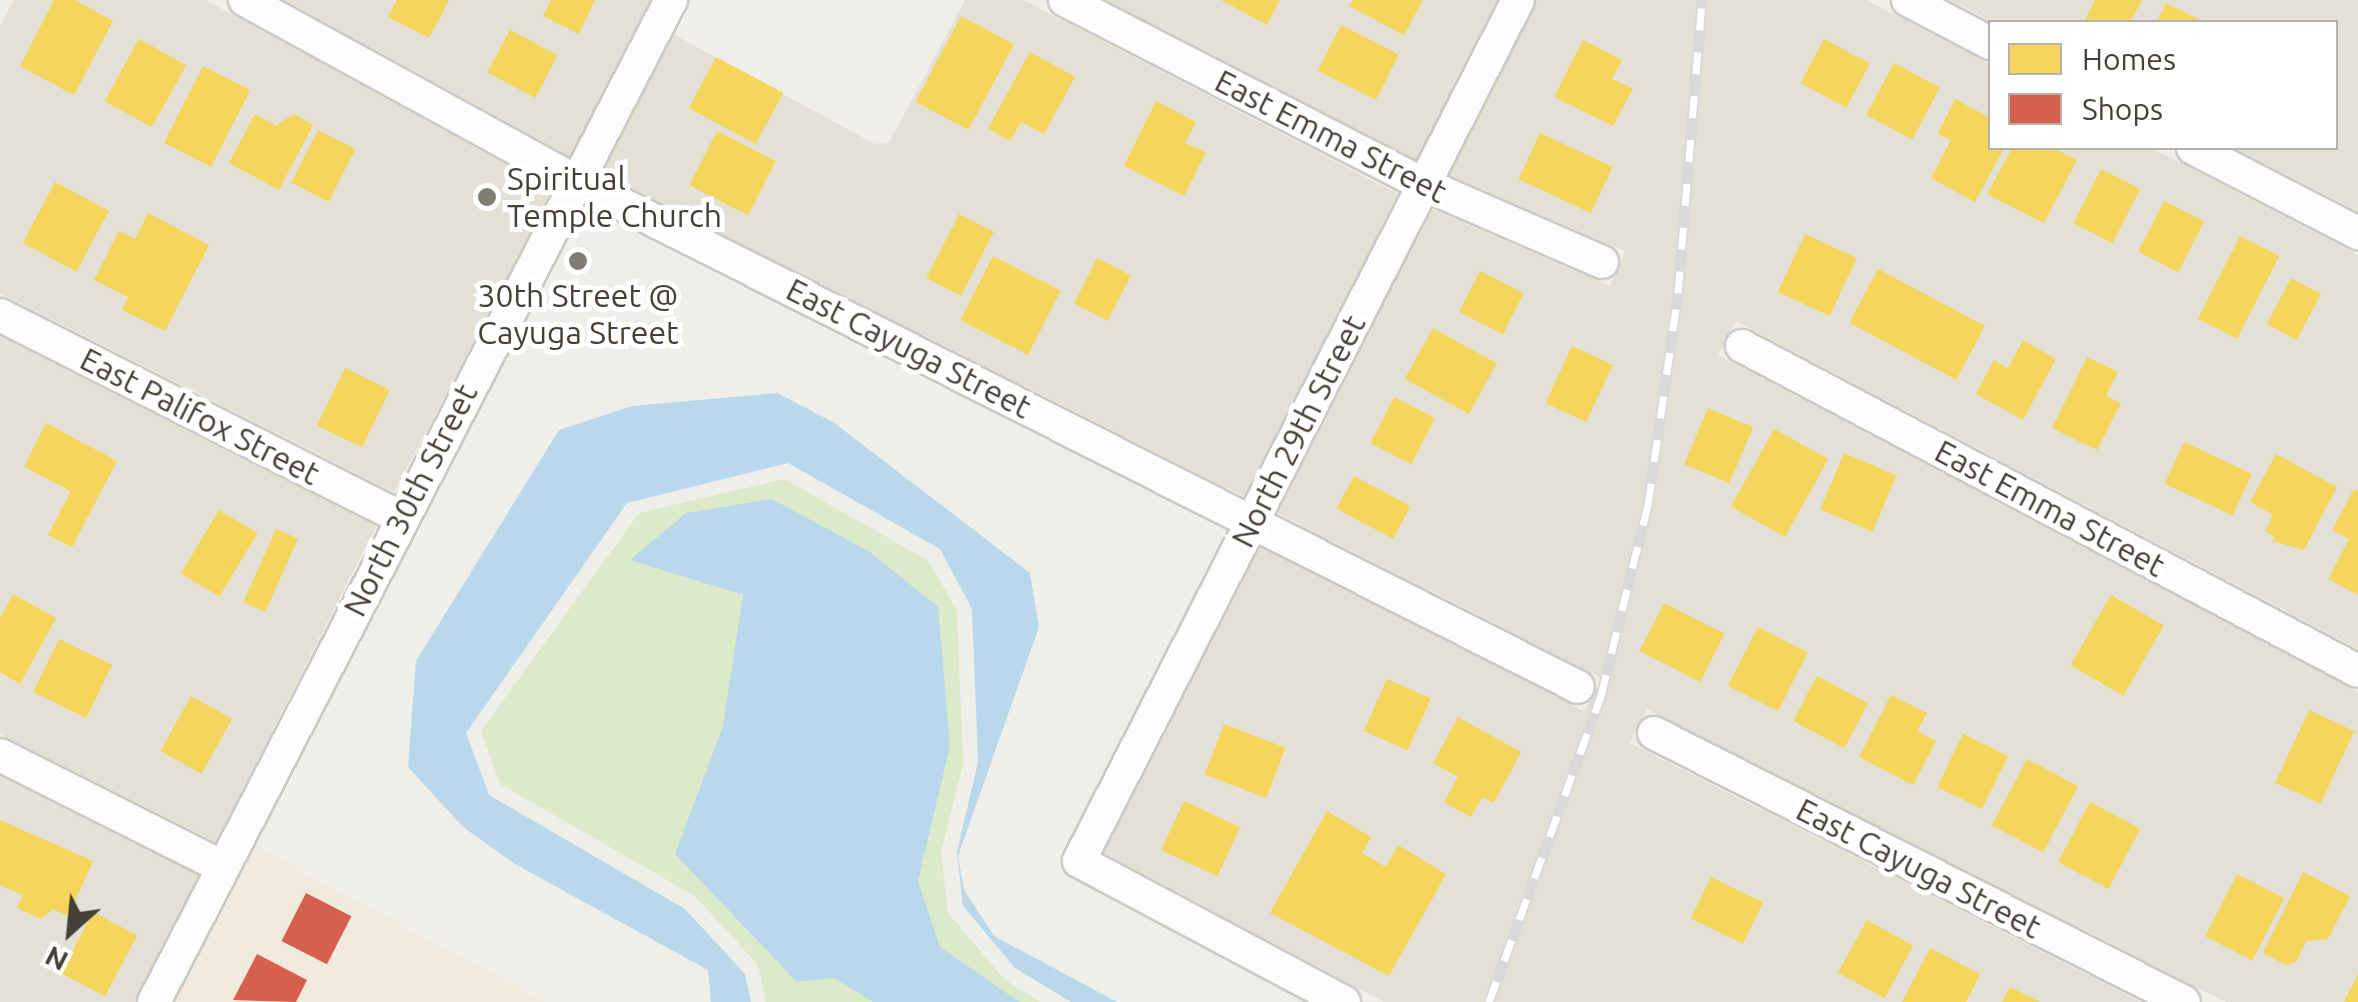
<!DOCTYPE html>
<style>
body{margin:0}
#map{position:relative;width:2358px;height:1002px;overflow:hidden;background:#efeee9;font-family:Ubuntu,sans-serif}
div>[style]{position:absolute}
.residential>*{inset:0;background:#e3e0d6}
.commercial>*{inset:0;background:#f2eadc}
.green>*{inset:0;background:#dceaca}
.water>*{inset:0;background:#bad8ec}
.homes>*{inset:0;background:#f6d55c;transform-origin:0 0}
.shops>*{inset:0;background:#d6604d;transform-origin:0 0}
.roads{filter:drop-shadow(2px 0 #cccac5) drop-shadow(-2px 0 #cccac5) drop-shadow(0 2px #cccac5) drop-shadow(0 -2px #cccac5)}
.minor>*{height:32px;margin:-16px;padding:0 16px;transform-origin:16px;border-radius:16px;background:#fdfcfc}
.rail>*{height:11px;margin-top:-5.5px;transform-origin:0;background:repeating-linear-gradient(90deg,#fff 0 22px,#d9d9d8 0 44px);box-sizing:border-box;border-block:2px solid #d9d9d8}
.dots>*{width:28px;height:28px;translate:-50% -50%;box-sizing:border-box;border:5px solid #fff;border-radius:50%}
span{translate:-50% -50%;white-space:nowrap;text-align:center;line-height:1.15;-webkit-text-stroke:10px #fff;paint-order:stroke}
.street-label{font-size:32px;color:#453f35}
.poi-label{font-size:32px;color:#453f35}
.left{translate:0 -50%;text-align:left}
.legend{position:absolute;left:1988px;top:20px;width:350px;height:130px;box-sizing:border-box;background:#fff;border:2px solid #b5b2ae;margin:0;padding:12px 18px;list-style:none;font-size:30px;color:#453f35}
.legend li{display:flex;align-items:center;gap:20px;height:50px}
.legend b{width:50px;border:2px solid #b5b2ae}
.north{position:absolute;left:20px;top:882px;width:100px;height:100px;-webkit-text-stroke:8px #fff;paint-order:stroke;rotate:207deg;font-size:28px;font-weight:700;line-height:40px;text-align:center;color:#453f35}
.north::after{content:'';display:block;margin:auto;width:35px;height:45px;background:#453f35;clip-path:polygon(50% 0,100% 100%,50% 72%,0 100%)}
</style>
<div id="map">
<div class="residential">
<i style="clip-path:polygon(14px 0,206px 0,554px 191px,394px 492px,0 293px,0 26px)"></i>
<i style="clip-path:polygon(285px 0,652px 0,571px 157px)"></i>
<i style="clip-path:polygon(965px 0,1023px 0,1400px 195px,1245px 497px,601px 173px,673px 34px,875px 144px,889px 143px)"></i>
<i style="clip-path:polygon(1106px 0,1498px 0,1418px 161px)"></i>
<i style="clip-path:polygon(1536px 0,1866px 0,1990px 64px,1990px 148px,2151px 148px,2358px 255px,2358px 649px,1736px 321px,1718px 355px,2358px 692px,2358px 1002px,2226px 1002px,1647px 709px,1630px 743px,2141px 1002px,1384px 1002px,1102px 852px,1258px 546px,1584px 711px,1602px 678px,1275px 512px,1431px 209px,1610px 286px,1625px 251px,1449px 175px)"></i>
<i style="clip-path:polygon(1950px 0,2358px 0,2358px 211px,2234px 148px,2336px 148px,2336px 22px,1993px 22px)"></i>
<i style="clip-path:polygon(0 336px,376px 526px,216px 842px,0 734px)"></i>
<i style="clip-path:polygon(0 776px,199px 876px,135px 1002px,0 1002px)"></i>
</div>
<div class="commercial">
<i style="clip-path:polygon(253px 845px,545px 1002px,174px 1002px)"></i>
</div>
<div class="green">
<i style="clip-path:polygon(784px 479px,929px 561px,957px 611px,963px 764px,941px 852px,948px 913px,1005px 980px,1040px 1002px,766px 1002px,758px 965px,695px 896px,500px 784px,481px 731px,639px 513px)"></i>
</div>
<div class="water">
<i style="clip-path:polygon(777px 393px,833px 422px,1030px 573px,1039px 627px,958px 856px,964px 890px,994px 936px,1117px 1002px,1071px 1002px,1015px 968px,963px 906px,957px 852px,978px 762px,972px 609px,940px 549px,788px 463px,627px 503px,466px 733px,489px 795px,685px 909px,745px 974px,751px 1002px,711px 1002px,708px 970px,515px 864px,463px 827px,408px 767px,416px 661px,559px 430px,632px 406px)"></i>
<i style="clip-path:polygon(772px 499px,870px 552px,938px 607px,950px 746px,918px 881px,940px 947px,1020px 1002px,873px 1002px,834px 978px,797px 982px,675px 854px,723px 726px,743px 595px,630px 560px,686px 513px)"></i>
</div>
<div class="homes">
<i style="clip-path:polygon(54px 0,75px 0,113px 21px,74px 95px,20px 66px)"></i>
<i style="clip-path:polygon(397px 0,449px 0,429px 38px,388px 17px)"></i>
<i style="clip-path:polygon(551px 0,595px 0,579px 34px,543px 16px)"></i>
<i style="clip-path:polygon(1221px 0,1280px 0,1267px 25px)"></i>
<i style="clip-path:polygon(1353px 0,1423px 0,1404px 35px,1349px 6px)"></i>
<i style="clip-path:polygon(2095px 0,2142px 0,2130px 22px,2084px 22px)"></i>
<i style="clip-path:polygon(2166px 3px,2200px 20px,2199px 22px,2157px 22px)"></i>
<i style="left:961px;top:16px;width:60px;height:97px;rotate:28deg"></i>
<i style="left:1341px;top:25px;width:65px;height:51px;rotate:27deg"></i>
<i style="left:510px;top:30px;width:54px;height:48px;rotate:28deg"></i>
<i style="left:139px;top:39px;width:54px;height:71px;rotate:29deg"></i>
<i style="left:1824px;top:39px;width:52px;height:50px;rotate:28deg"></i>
<i style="clip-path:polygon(1583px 40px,1622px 60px,1612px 79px,1633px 88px,1613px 126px,1554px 97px)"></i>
<i style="clip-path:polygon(1030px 52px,1075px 77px,1044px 134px,1021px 122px,1010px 141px,988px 128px)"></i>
<i style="left:716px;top:57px;width:76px;height:58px;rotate:28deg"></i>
<i style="left:1894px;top:63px;width:52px;height:59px;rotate:28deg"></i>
<i style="left:203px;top:66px;width:53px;height:86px;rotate:27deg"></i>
<i style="clip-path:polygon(1955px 99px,1990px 118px,1990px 148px,2004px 148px,1975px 202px,1931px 178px,1951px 140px,1938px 134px)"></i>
<i style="clip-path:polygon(1156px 101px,1196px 122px,1185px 143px,1206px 152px,1184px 196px,1124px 166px)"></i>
<i style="clip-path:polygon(255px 114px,276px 126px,294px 114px,313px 125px,279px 190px,229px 163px)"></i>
<i style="left:318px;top:130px;width:42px;height:59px;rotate:27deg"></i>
<i style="left:717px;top:131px;width:66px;height:61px;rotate:27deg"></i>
<i style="left:1540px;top:133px;width:80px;height:51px;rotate:25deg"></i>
<i style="clip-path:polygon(2012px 148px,2053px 148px,2077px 160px,2044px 223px,1987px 194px)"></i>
<i style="left:2101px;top:169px;width:44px;height:61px;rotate:27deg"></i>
<i style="left:55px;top:182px;width:61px;height:69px;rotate:28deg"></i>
<i style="left:2164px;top:201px;width:45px;height:57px;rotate:27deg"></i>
<i style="clip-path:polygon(148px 213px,209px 245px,165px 331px,122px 310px,128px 297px,94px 280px,119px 231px,135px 239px)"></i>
<i style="left:959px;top:214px;width:39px;height:72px;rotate:27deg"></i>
<i style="left:1805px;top:234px;width:57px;height:64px;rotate:25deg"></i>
<i style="left:2240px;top:236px;width:44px;height:93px;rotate:27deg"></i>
<i style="left:993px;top:256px;width:76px;height:72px;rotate:27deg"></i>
<i style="left:1097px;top:258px;width:38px;height:51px;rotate:27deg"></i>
<i style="left:1878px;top:269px;width:121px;height:61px;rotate:28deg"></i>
<i style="left:1480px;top:271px;width:49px;height:46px;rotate:27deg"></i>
<i style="left:2291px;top:278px;width:34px;height:52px;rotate:28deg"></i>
<i style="left:1433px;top:328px;width:73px;height:58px;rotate:29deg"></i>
<i style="clip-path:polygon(2023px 340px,2056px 359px,2023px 420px,1976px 394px,1994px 360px,2008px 368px)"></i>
<i style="left:1572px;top:346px;width:45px;height:63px;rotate:25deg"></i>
<i style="clip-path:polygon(2087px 357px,2118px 372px,2106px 396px,2121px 403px,2097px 450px,2052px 428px)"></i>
<i style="left:345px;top:368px;width:50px;height:64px;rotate:26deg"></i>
<i style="left:1394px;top:397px;width:46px;height:52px;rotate:27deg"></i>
<i style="left:1708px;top:408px;width:49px;height:61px;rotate:23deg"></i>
<i style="clip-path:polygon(46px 423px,117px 461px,72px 547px,48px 535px,71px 491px,24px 467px)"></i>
<i style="left:1774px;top:429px;width:62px;height:89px;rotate:29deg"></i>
<i style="left:2184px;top:442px;width:75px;height:46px;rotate:25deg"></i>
<i style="left:1844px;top:453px;width:57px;height:61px;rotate:23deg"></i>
<i style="clip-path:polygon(2276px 454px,2337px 487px,2304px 550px,2272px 541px,2275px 537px,2265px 531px,2273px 515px,2250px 502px)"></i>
<i style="left:1354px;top:476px;width:64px;height:37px;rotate:28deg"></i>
<i style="clip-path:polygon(2354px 489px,2358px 491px,2358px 595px,2328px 579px,2349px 539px,2332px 530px)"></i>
<i style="left:219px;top:510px;width:45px;height:74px;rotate:31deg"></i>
<i style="left:276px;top:529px;width:24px;height:80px;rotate:24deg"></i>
<i style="clip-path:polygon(13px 594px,56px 618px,20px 684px,0 672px,0 618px)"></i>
<i style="left:2111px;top:595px;width:61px;height:81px;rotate:30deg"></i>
<i style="left:1664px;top:603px;width:68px;height:54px;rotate:27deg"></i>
<i style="left:1758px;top:627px;width:56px;height:66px;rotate:27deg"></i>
<i style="left:59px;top:639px;width:59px;height:59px;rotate:26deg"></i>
<i style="left:1817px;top:676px;width:58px;height:51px;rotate:28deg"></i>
<i style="left:1387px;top:679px;width:48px;height:57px;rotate:24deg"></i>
<i style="clip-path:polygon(1891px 695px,1927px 713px,1917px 731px,1936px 741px,1913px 785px,1859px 757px)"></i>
<i style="left:191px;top:696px;width:47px;height:63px;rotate:29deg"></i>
<i style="left:2309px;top:710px;width:50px;height:80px;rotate:25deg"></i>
<i style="clip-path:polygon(1458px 717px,1521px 752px,1494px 803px,1482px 797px,1471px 817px,1444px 802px,1458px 777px,1433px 763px)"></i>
<i style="left:1224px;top:724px;width:66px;height:54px;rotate:21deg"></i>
<i style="left:1963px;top:734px;width:50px;height:59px;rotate:26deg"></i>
<i style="left:2027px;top:759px;width:58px;height:75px;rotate:28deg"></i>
<i style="left:1184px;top:801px;width:62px;height:54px;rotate:25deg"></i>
<i style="left:2090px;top:802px;width:57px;height:68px;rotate:28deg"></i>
<i style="clip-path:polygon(1327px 811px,1371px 837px,1362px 853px,1386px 867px,1398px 845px,1446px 874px,1389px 976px,1270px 913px)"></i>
<i style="clip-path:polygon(0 820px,93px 861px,68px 916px,53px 909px,41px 919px,17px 908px,23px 895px,0 885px)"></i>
<i style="clip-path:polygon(2303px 872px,2350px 896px,2328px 939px,2306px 941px,2296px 962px,2286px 965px,2263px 953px)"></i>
<i style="left:2237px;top:874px;width:53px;height:70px;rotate:27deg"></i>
<i style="left:1711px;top:877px;width:58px;height:46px;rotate:26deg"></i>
<i style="left:93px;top:912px;width:50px;height:69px;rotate:28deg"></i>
<i style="left:1867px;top:920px;width:53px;height:60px;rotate:29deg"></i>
<i style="clip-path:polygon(1930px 948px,1980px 974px,1966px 1002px,1902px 1002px)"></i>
<i style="clip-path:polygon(2358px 974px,2358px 1002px,2344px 1002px)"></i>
<i style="clip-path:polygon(2010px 987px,2040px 1002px,2002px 1002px)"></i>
</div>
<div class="shops">
<i style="left:306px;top:893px;width:51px;height:54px;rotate:27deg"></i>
<i style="clip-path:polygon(257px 954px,307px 980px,296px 1002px,233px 1000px)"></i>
</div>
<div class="roads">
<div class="minor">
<i style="left:245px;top:0;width:379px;rotate:28.7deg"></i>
<i style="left:578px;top:182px;width:1120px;rotate:26.79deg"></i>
<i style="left:1065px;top:0;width:405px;rotate:27.2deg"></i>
<i style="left:1425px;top:185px;width:193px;rotate:23.5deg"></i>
<i style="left:1908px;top:0;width:93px;rotate:27.7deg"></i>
<i style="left:2193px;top:148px;width:186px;rotate:27.3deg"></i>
<i style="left:0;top:315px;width:448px;rotate:26.8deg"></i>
<i style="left:1742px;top:346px;width:696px;rotate:27.82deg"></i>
<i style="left:1654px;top:733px;width:594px;rotate:26.91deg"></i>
<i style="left:0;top:755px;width:250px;rotate:26.7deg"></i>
<i style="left:154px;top:1002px;width:1128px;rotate:-62.71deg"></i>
<i style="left:1344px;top:1002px;width:300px;rotate:-152deg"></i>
<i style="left:1079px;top:861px;width:966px;rotate:-62.98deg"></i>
</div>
</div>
<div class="rail">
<i style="left:1489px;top:1002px;width:326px;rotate:-69.9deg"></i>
<i style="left:1601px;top:696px;width:197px;rotate:-76.2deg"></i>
<i style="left:1648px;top:505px;width:214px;rotate:-81.9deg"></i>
<i style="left:1678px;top:293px;width:294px;rotate:-85.3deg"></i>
</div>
<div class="dots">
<i style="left:487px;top:197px;background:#807c74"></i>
<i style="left:578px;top:261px;background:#807c74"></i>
</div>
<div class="street-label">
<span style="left:1331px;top:136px;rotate:27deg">East Emma Street</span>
<span style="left:909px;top:348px;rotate:27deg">East Cayuga Street</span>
<span style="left:200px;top:416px;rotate:27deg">East Palifox Street</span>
<span style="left:1298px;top:431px;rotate:-63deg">North 29th Street</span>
<span style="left:410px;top:500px;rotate:-63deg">North 30th Street</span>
<span style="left:2050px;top:508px;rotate:28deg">East Emma Street</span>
<span style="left:1919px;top:868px;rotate:27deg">East Cayuga Street</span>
</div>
<div class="poi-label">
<span class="left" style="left:507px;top:197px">Spiritual<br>Temple Church</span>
<span style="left:578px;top:314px">30th Street @<br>Cayuga Street</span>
</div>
<ul class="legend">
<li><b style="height:28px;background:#f6d55c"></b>Homes</li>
<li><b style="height:28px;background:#d6604d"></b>Shops</li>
</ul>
<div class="north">N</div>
</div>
